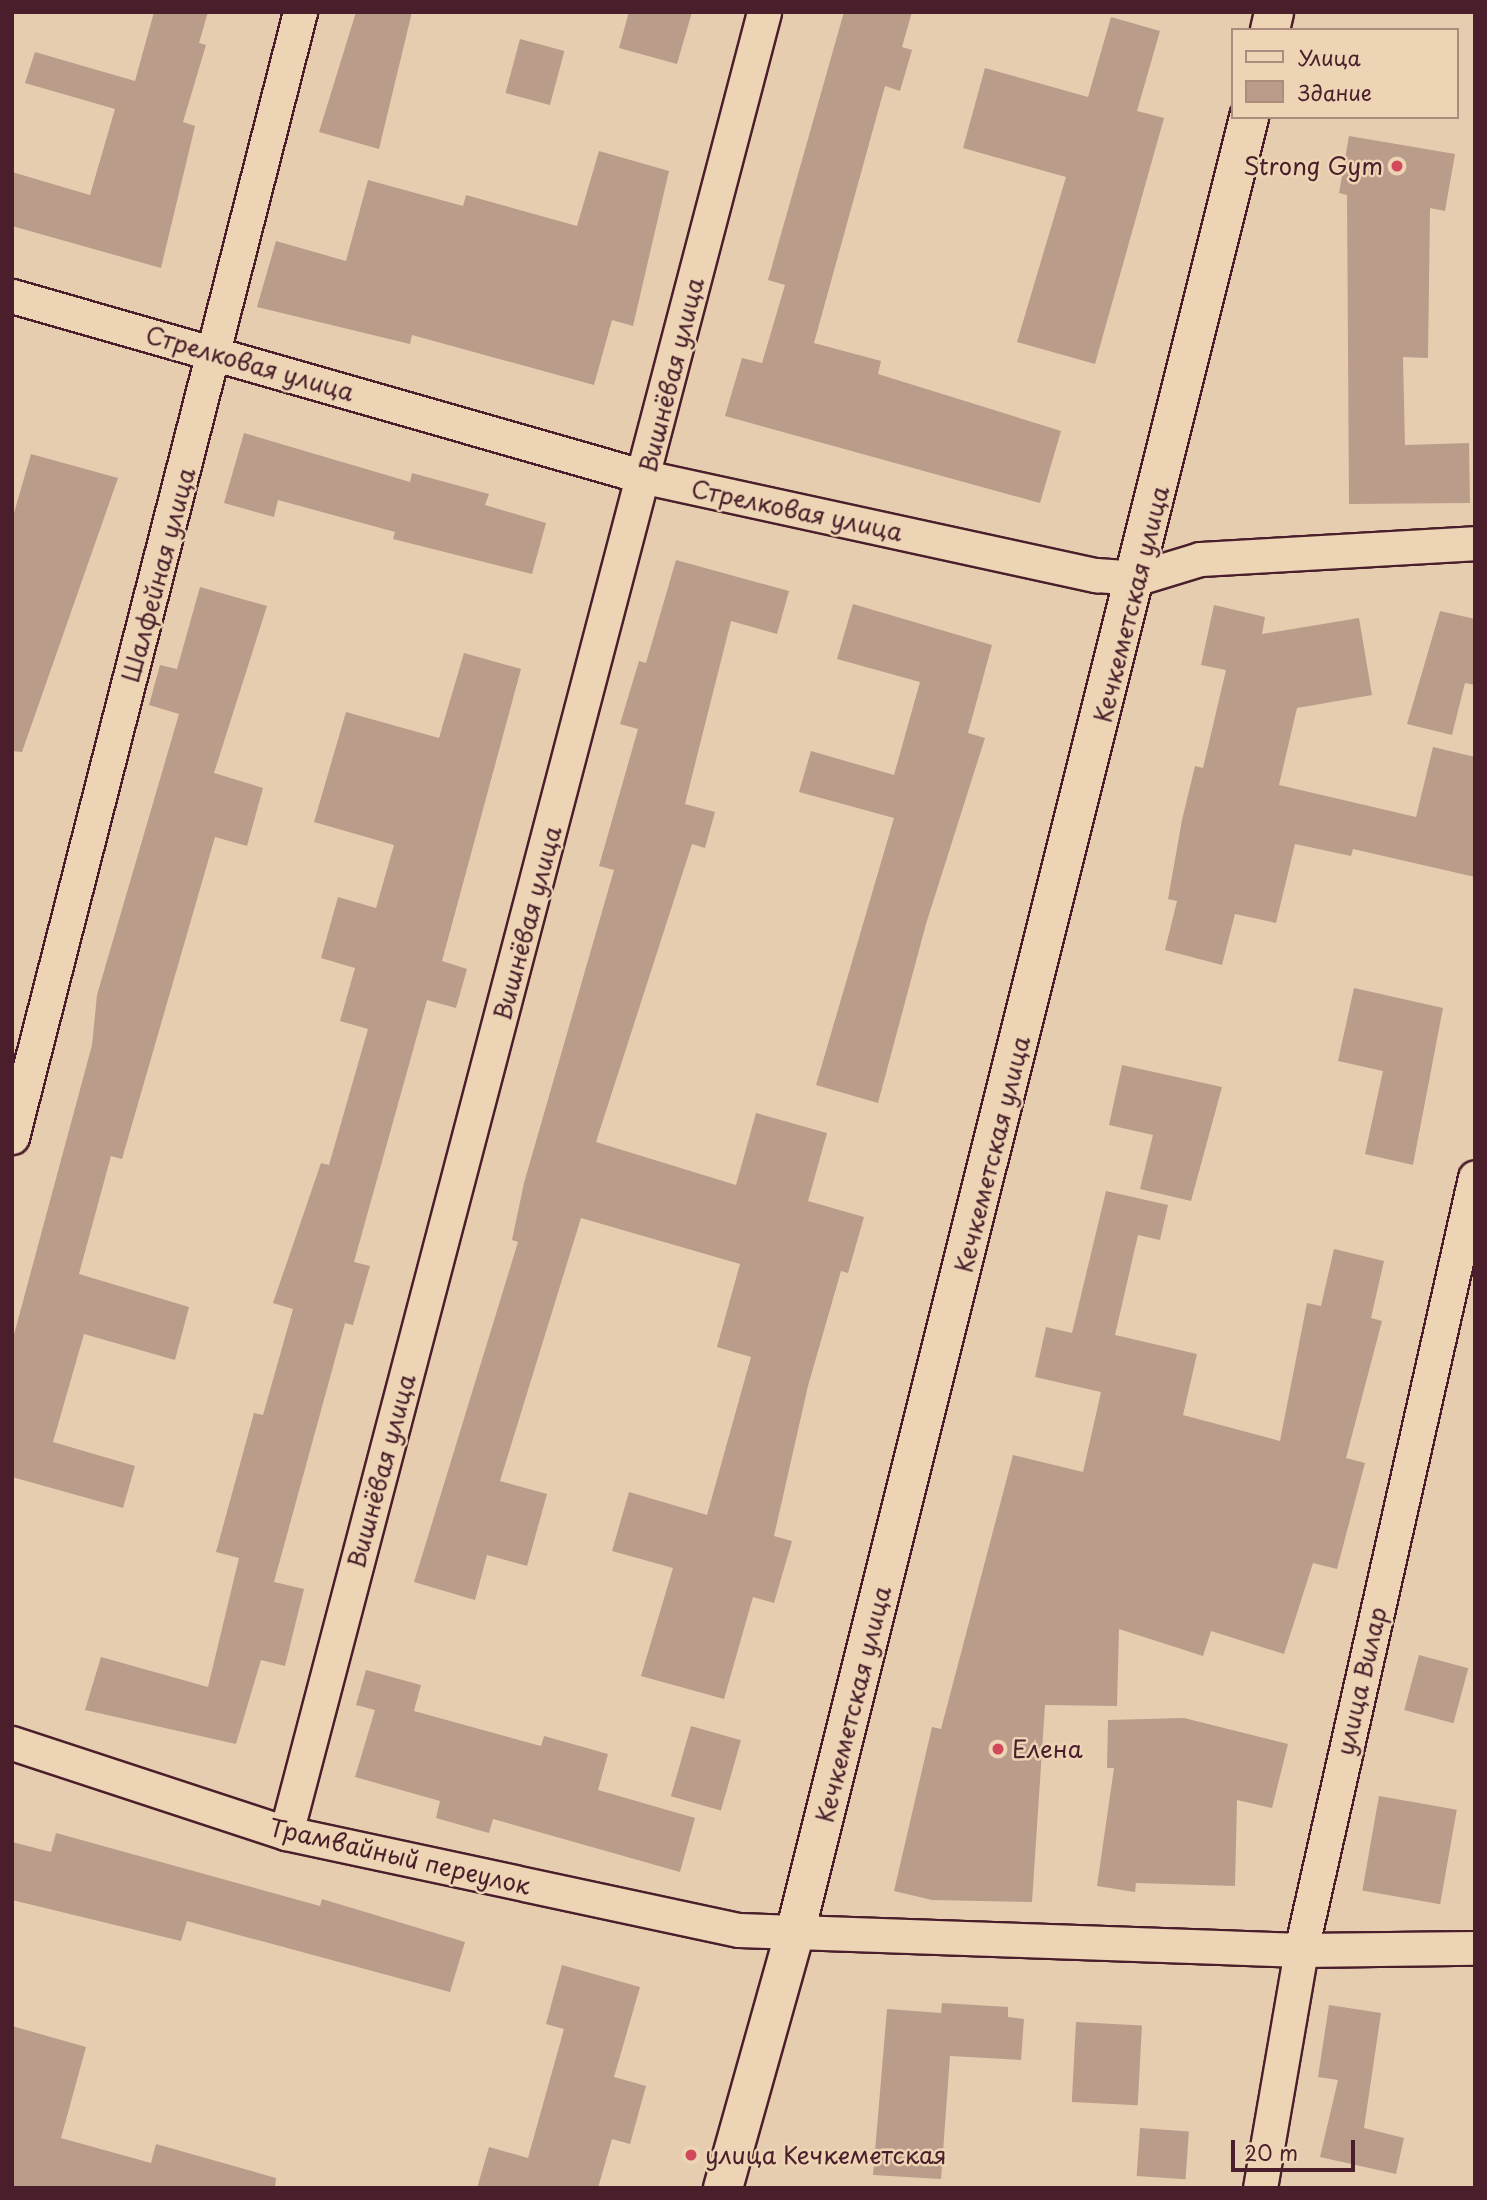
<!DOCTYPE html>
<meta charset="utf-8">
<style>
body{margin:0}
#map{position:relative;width:1487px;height:2200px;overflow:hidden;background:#e6cdaf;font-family:"Playpen Sans",sans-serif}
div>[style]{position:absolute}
.building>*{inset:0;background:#ba9c8a;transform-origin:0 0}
.roads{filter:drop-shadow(2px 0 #4a1f2b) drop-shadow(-2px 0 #4a1f2b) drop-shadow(0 2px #4a1f2b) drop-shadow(0 -2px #4a1f2b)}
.street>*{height:33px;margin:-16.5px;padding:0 16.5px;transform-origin:16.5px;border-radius:16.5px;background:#ecd4b4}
.primary>*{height:38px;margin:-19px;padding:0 19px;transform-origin:19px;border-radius:19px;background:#ecd4b4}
.dots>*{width:19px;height:19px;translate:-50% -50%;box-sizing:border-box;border:4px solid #ecd4b4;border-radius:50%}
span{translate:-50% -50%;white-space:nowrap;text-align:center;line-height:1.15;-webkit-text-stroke:5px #ecd4b4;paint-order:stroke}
.poi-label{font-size:24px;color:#4a1f2b}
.right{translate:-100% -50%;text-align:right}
.left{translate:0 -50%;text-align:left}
.street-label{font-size:24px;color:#4a1f2b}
.frame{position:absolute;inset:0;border:14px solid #4a1f2b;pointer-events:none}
.legend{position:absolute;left:1231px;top:28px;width:228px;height:91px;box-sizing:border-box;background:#ecd4b4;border:2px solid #ab8c7d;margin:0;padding:9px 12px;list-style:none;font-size:21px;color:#4a1f2b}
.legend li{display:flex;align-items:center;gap:14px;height:35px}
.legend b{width:35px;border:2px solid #ab8c7d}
.scale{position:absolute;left:1231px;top:2140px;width:124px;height:32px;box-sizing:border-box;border:4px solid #4a1f2b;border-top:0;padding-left:9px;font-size:21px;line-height:24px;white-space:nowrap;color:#4a1f2b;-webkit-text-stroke:5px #ecd4b4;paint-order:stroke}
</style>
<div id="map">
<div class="building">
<i style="clip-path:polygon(154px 12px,208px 12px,199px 43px,206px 45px,183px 122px,195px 126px,161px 268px,12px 226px,12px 172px,90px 195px,115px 109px,25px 83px,35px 52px,135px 81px)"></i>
<i style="clip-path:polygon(356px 12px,412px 12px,379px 149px,319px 132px)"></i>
<i style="clip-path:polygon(629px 12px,692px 12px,677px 64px,619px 48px)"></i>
<i style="clip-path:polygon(844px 12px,912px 12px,902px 47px,912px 50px,900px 91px,885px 86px,814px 343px,881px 361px,878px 374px,1061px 431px,1040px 503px,725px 416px,742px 358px,762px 363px,785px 285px,768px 280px)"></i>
<i style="clip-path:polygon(1111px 17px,1160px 31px,1137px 111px,1164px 118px,1095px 364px,1017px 342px,1066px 177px,963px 148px,985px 68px,1088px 97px)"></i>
<i style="left:520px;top:39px;width:46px;height:56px;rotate:15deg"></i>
<i style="clip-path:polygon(1349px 136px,1455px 154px,1445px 211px,1430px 208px,1428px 358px,1403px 357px,1405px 445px,1469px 443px,1470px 503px,1349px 504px,1347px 195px,1339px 193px)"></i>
<i style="clip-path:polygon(599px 151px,669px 171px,633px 326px,612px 320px,594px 385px,412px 335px,410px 344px,257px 307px,276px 241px,346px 261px,368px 180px,463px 206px,466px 195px,577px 226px)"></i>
<i style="clip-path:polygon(244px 433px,410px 482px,412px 473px,489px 494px,485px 505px,546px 523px,532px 574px,393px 539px,395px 532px,278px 500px,274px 517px,224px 503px)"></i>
<i style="clip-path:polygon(31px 454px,118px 478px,22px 752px,12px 751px,12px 520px)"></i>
<i style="clip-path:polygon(676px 560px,789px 591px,777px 634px,731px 621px,685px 804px,715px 812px,705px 848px,692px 844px,596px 1142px,736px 1185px,756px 1113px,827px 1133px,808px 1201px,864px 1217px,848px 1273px,841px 1271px,808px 1386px,774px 1536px,792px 1541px,774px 1603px,753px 1597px,724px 1699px,641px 1676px,673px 1568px,612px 1551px,629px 1492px,707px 1515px,751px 1357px,717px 1347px,740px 1264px,581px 1218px,500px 1481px,547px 1494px,527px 1566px,487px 1555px,475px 1600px,414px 1582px,518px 1242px,512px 1240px,524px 1183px,614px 870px,599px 866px,638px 729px,620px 724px,639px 661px,646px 663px)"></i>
<i style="clip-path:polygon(200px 587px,267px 606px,214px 773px,263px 788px,247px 846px,215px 837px,122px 1159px,111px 1156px,79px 1274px,189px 1307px,175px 1360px,84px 1334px,53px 1442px,135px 1466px,123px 1508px,12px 1477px,12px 1342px,92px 1045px,97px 995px,179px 714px,149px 705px,160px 665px,177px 669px)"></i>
<i style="clip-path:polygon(853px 604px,992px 645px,968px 733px,985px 738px,926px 924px,878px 1103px,816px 1085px,894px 818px,799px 792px,811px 751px,894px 775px,920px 682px,837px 659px)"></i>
<i style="clip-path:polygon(1214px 605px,1265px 617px,1262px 634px,1359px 618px,1372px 695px,1297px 708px,1279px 785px,1416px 817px,1433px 747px,1475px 757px,1475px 877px,1353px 849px,1351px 856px,1295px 844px,1276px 923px,1235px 914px,1222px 965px,1165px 950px,1177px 901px,1168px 899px,1182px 820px,1195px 766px,1203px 768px,1226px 670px,1201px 665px)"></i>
<i style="clip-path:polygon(1440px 611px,1475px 619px,1475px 685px,1465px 683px,1452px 735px,1407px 724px)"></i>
<i style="clip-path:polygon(464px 653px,521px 669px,442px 961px,467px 969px,456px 1008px,427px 1000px,354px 1262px,370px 1266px,353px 1325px,345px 1323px,274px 1582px,304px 1589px,285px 1666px,261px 1660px,236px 1744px,85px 1710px,101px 1657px,208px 1687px,239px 1558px,216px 1552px,254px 1413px,263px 1415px,293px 1309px,273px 1303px,321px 1163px,329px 1165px,368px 1029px,340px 1021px,355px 968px,321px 958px,338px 897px,376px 908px,394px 845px,314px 822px,346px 712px,439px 738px)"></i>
<i style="clip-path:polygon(1354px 988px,1443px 1008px,1413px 1165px,1365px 1154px,1383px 1071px,1338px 1061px)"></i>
<i style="clip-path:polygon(1122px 1065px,1222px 1087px,1191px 1201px,1140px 1189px,1153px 1135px,1109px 1125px)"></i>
<i style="clip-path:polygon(1106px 1191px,1168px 1205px,1160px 1240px,1138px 1235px,1115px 1335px,1197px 1354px,1183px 1415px,1280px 1441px,1307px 1303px,1321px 1306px,1334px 1249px,1384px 1261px,1371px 1318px,1382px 1321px,1346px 1458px,1365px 1463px,1337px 1569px,1313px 1563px,1284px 1654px,1211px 1631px,1203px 1656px,1119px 1629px,1117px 1706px,1045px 1705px,1032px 1902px,932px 1900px,894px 1891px,932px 1727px,941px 1729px,1013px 1455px,1083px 1472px,1101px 1392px,1035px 1377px,1046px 1327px,1072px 1333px)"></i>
<i style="left:1419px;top:1655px;width:51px;height:57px;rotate:15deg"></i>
<i style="clip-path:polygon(366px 1670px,421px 1685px,414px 1711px,541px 1746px,544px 1736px,608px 1754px,598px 1790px,695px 1818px,680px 1872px,493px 1819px,489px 1833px,436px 1818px,440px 1801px,355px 1777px,375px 1710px,356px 1705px)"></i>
<i style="clip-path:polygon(1184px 1718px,1288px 1744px,1272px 1808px,1237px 1800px,1235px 1886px,1136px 1883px,1135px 1892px,1097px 1886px,1114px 1768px,1107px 1768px,1108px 1720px)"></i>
<i style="left:691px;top:1726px;width:52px;height:73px;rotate:16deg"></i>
<i style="left:1379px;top:1796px;width:79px;height:96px;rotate:10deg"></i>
<i style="clip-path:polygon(56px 1833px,320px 1906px,322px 1899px,465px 1942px,450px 1992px,187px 1921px,181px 1941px,12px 1900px,12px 1842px,51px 1852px)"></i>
<i style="clip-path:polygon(562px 1965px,640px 1987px,614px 2077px,646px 2086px,630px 2144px,612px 2139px,598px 2188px,477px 2188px,489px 2147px,528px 2158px,564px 2029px,546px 2024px)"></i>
<i style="clip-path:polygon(942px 2003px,1008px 2007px,1008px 2017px,1024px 2019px,1021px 2060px,950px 2056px,941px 2179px,873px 2175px,887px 2009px,941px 2013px)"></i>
<i style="clip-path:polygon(1329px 2005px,1381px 2013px,1364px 2128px,1404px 2138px,1396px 2174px,1320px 2157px,1338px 2080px,1318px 2077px)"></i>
<i style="left:1076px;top:2022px;width:66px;height:80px;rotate:3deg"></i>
<i style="clip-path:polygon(12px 2026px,86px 2047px,61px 2138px,151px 2163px,156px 2144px,276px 2178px,275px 2188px,12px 2188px)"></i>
<i style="left:1140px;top:2128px;width:49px;height:48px;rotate:4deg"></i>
</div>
<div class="roads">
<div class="street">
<i style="left:12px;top:296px;width:658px;rotate:15.96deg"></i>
<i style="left:645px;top:477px;width:462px;rotate:12.3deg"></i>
<i style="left:1096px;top:575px;width:42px;rotate:4.1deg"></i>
<i style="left:1138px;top:578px;width:65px;rotate:-17deg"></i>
<i style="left:1200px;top:559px;width:275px;rotate:-3.3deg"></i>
<i style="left:12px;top:1137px;width:1161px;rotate:-75.64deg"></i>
<i style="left:12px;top:1743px;width:288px;rotate:18.2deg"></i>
<i style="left:286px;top:1833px;width:463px;rotate:12.1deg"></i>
<i style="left:739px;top:1930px;width:562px;rotate:2.04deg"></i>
<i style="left:1301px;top:1950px;width:174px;rotate:-0.7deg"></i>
<i style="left:286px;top:1833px;width:1883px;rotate:-75.29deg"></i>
<i style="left:1260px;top:2188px;width:242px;rotate:-80.2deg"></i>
<i style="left:1301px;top:1950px;width:792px;rotate:-77.31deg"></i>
</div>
<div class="primary">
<i style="left:1270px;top:30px;width:18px;rotate:-77deg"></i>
<i style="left:723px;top:2188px;width:269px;rotate:-74.3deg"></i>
<i style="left:796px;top:1929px;width:1868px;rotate:-75.96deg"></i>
</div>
</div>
<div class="dots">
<i style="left:1397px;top:166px;background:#d1495b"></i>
<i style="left:998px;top:1749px;background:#d1495b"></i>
<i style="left:691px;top:2155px;background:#d1495b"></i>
</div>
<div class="poi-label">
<span class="right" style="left:1383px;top:166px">Strong Gym</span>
<span class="left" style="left:1012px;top:1749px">Елена</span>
<span class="left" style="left:705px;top:2155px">улица Кечкеметская</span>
</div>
<div class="street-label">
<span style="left:250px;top:363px;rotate:16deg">Стрелковая улица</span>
<span style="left:671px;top:375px;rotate:-76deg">Вишнёвая улица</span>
<span style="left:797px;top:510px;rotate:12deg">Стрелковая улица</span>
<span style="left:158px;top:575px;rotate:-75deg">Шалфейная улица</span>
<span style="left:1131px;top:604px;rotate:-76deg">Кечкеметская улица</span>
<span style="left:527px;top:923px;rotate:-75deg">Вишнёвая улица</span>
<span style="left:992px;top:1154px;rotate:-76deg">Кечкеметская улица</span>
<span style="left:381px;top:1471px;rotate:-75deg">Вишнёвая улица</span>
<span style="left:1361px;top:1681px;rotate:-77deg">улица Вилар</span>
<span style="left:853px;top:1704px;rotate:-76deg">Кечкеметская улица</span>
<span style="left:400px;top:1856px;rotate:13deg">Трамвайный переулок</span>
</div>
<div class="frame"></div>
<ul class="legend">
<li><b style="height:9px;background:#ecd4b4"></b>Улица</li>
<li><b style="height:19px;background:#ba9c8a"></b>Здание</li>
</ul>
<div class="scale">20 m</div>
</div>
